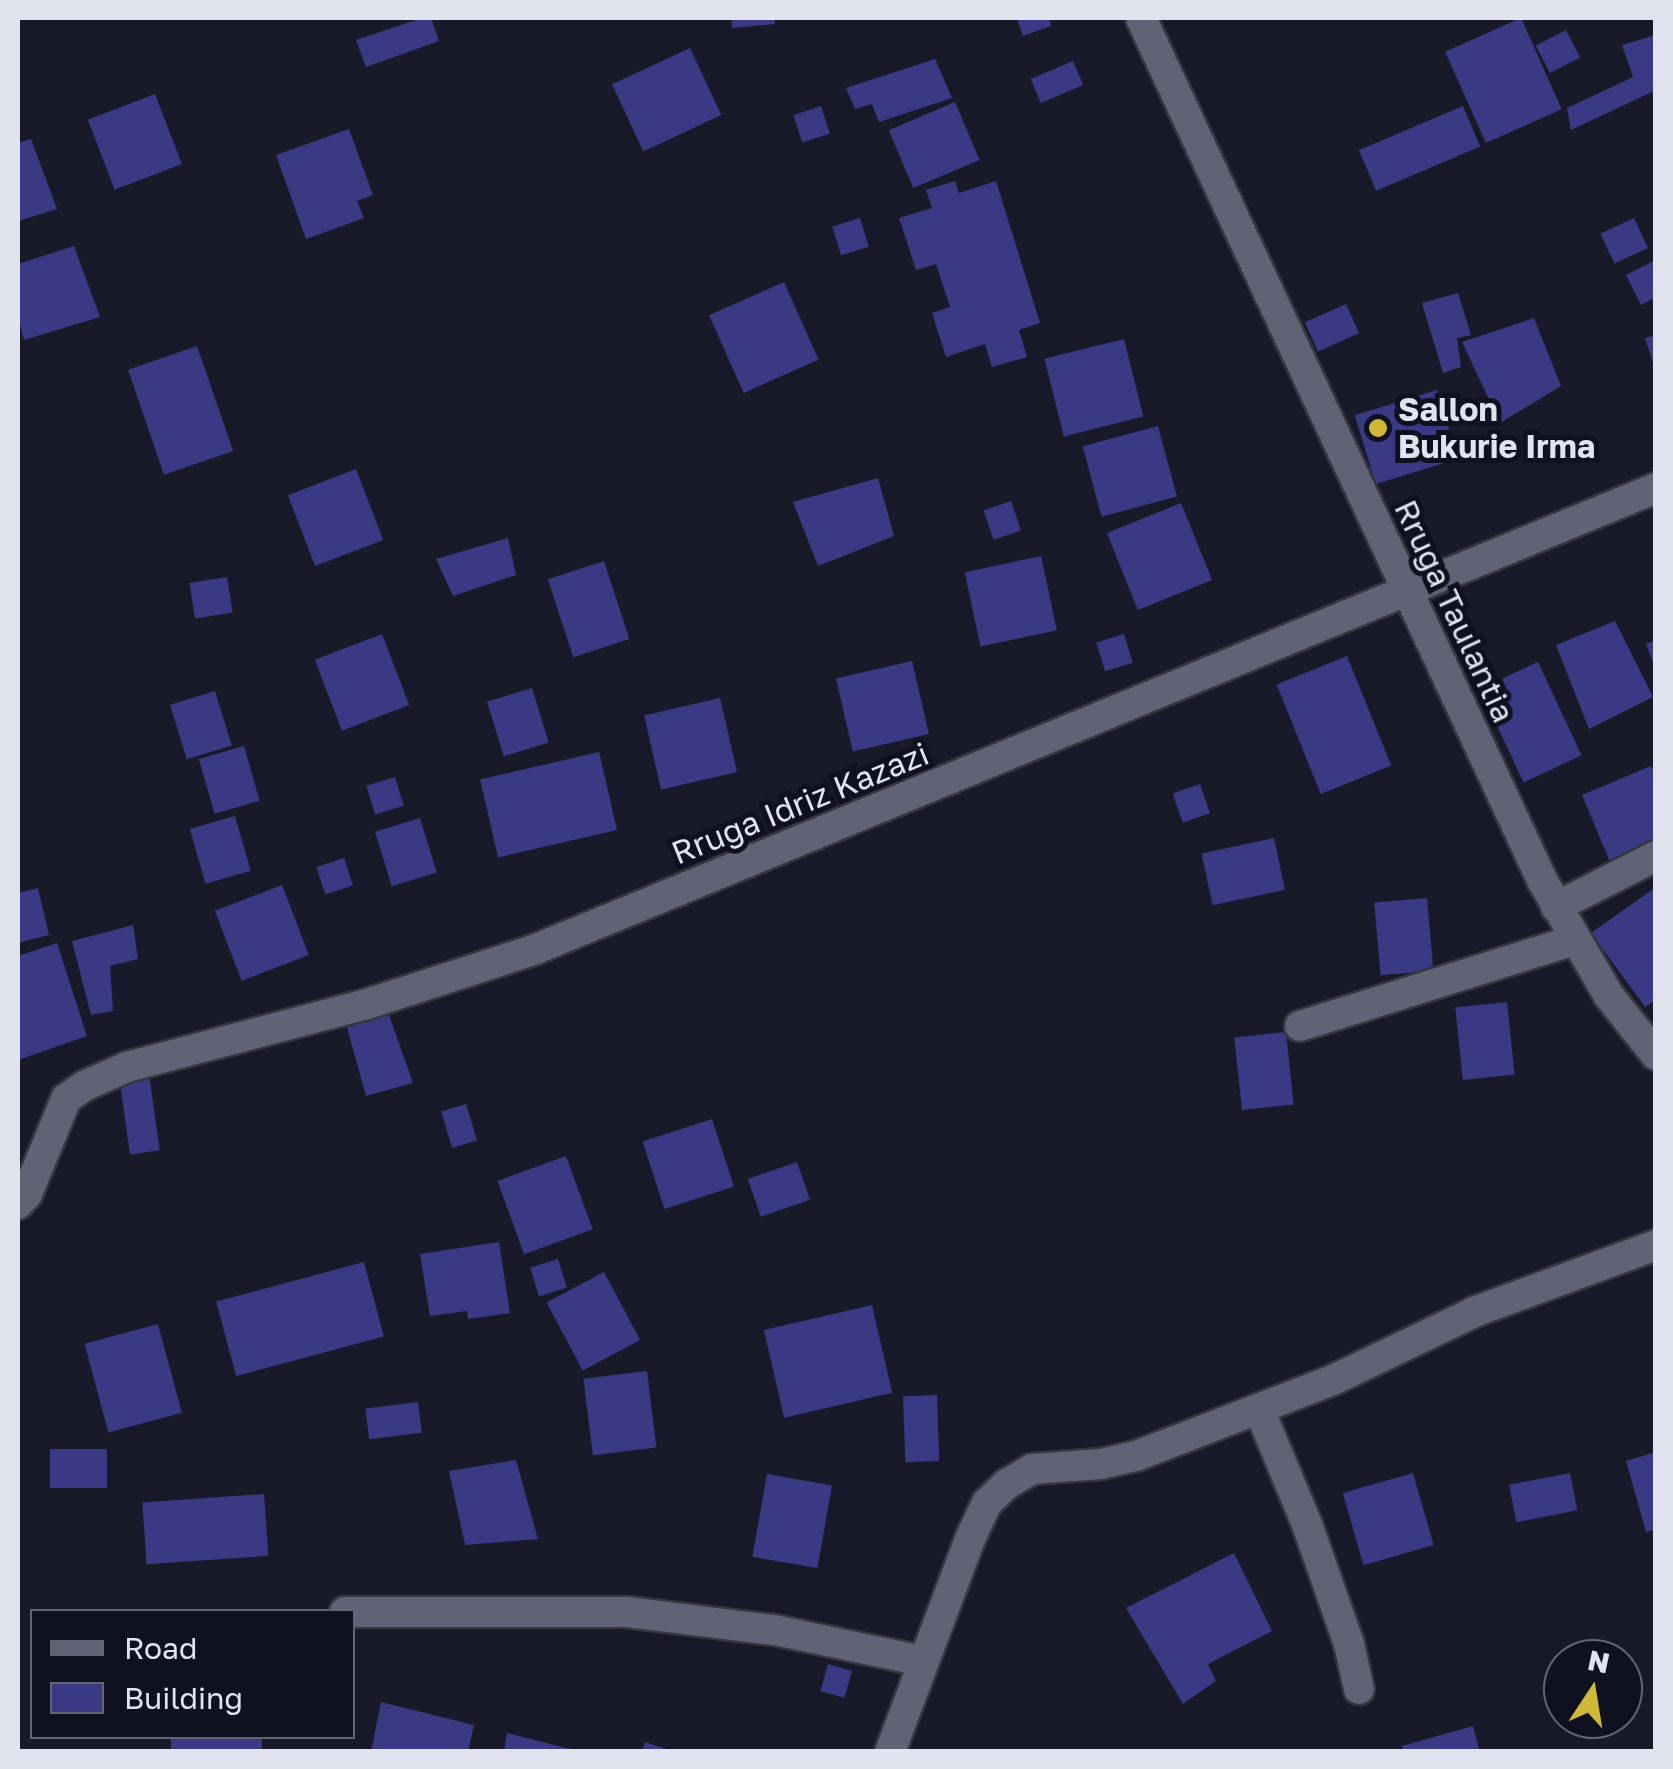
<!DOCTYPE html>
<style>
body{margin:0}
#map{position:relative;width:1673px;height:1769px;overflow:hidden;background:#191a29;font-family:"Golos Text",sans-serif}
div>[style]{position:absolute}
.building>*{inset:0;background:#393a83;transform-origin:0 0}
.roads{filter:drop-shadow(2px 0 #353642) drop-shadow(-2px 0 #353642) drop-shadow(0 2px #353642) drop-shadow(0 -2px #353642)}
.minor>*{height:30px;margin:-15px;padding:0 15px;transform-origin:15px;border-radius:15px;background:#606275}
.dots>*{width:28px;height:28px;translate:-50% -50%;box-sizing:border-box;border:5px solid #101120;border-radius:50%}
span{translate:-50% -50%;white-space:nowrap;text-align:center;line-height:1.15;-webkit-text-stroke:10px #101120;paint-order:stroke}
.poi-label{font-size:32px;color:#e1e3ee;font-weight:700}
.left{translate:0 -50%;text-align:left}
.street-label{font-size:32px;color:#e1e3ee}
.frame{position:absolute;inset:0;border:20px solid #e1e3ee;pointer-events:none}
.legend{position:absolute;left:30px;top:1609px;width:325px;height:130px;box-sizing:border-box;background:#101120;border:2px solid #646572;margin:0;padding:12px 18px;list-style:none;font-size:30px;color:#e1e3ee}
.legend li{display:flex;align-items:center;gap:20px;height:50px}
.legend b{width:50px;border:2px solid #646572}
.north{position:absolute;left:1543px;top:1639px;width:100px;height:100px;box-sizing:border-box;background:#101120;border:2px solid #646572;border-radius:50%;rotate:12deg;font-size:28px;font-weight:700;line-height:40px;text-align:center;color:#e1e3ee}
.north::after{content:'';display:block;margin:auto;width:35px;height:45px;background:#cfb837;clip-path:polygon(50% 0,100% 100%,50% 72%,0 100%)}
</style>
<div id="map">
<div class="building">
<i style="clip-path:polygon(422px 18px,431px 18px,439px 41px,366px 67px,356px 40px)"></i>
<i style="clip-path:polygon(731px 18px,774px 18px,775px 24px,732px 28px)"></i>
<i style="clip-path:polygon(1017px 18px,1049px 18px,1051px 26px,1023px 36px)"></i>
<i style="left:1521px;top:18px;width:100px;height:83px;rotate:66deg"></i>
<i style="left:1566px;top:30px;width:31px;height:34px;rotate:63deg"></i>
<i style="clip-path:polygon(1656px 35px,1656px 90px,1571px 130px,1567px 108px,1633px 77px,1622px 45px)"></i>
<i style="left:690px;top:48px;width:74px;height:86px;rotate:65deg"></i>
<i style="clip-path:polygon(935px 59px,952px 98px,879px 122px,872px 104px,855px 109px,846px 88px)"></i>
<i style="left:1073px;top:61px;width:26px;height:46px;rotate:67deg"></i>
<i style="left:155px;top:94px;width:75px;height:72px;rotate:69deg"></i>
<i style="left:955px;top:102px;width:63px;height:72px;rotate:67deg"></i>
<i style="left:821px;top:106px;width:29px;height:29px;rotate:72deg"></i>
<i style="left:1463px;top:106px;width:44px;height:113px;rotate:67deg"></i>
<i style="clip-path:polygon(349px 129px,373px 195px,357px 201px,364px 218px,306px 239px,276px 155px)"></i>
<i style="clip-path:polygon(31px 139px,57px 209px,18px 221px,18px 143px)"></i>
<i style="clip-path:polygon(955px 181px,959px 193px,996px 181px,1040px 323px,1019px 330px,1027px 357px,992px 367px,985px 344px,946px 357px,932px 313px,950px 307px,936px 264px,916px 270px,899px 218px,932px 208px,926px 190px)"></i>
<i style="left:860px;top:218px;width:30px;height:29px;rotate:73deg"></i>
<i style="left:1634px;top:218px;width:33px;height:37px;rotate:65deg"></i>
<i style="clip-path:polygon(74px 246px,100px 317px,24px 340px,18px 316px,18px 264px)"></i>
<i style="clip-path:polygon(1656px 260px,1656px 297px,1641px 305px,1626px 275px)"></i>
<i style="left:784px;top:282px;width:85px;height:82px;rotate:66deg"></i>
<i style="clip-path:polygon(1458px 293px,1471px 335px,1457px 338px,1461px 367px,1443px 373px,1422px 303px)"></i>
<i style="left:1346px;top:304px;width:32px;height:45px;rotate:66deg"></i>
<i style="clip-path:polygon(1534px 318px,1561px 386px,1500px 423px,1462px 342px)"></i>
<i style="clip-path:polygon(1656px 335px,1656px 369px,1655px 369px,1645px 338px)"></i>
<i style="left:1124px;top:339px;width:80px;height:82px;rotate:76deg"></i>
<i style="left:197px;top:346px;width:111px;height:73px;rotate:71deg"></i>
<i style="left:1437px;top:390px;width:72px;height:86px;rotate:73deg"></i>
<i style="left:1158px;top:426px;width:73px;height:78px;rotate:75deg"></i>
<i style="left:356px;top:469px;width:76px;height:73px;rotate:69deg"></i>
<i style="clip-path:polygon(878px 478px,894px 536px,818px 566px,793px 502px)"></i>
<i style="left:1011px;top:501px;width:31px;height:29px;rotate:71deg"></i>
<i style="left:1181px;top:503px;width:83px;height:80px;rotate:68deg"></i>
<i style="clip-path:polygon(508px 538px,516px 575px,453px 596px,436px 559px)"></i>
<i style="left:1041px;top:556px;width:76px;height:78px;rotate:78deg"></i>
<i style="left:604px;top:561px;width:82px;height:59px;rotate:72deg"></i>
<i style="left:227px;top:577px;width:36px;height:38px;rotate:81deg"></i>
<i style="clip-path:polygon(1615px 621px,1653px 697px,1589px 729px,1556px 645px)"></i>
<i style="left:382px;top:634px;width:76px;height:72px;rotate:69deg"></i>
<i style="left:1124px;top:634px;width:30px;height:29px;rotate:73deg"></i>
<i style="clip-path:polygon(1656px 640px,1656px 667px,1655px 667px,1646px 644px)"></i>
<i style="left:1347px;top:656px;width:118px;height:76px;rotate:68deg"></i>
<i style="left:912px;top:661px;width:75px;height:78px;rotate:77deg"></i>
<i style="left:1538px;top:662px;width:103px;height:64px;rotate:65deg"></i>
<i style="left:532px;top:688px;width:57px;height:47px;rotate:73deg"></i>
<i style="left:215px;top:691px;width:57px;height:47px;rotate:73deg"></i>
<i style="left:720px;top:698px;width:76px;height:78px;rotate:77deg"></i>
<i style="left:244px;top:746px;width:57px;height:47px;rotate:74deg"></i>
<i style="left:599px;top:752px;width:80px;height:122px;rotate:77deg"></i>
<i style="clip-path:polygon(1651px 766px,1656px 776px,1656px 851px,1613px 869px,1582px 795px)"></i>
<i style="left:395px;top:777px;width:30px;height:30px;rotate:73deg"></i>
<i style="left:1200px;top:784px;width:31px;height:29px;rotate:71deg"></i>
<i style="left:235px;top:816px;width:57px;height:47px;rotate:74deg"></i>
<i style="left:420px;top:818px;width:57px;height:47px;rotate:73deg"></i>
<i style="left:1274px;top:838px;width:53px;height:74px;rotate:78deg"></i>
<i style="left:344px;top:858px;width:29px;height:29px;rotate:72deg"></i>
<i style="left:282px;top:885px;width:75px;height:72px;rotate:69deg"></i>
<i style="clip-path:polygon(1656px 887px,1656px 1000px,1645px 1007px,1591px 933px)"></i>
<i style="clip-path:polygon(38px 888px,49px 935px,18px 943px,18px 893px)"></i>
<i style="left:1427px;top:898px;width:73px;height:53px;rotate:85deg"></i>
<i style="clip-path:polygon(133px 925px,138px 959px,110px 966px,113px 1011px,91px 1015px,72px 941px)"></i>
<i style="clip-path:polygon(57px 943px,87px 1036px,18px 1060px,18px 956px)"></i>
<i style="left:1507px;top:1002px;width:73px;height:52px;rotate:84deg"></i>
<i style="clip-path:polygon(387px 1009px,413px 1083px,366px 1096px,346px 1024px)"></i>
<i style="left:1286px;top:1032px;width:73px;height:52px;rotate:84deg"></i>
<i style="left:149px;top:1074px;width:77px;height:30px;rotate:82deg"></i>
<i style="left:466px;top:1104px;width:38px;height:26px;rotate:73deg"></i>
<i style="left:712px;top:1119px;width:71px;height:73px;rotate:72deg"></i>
<i style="left:566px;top:1156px;width:78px;height:73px;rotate:70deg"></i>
<i style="left:797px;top:1162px;width:40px;height:52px;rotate:71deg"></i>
<i style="clip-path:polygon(499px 1242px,510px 1313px,468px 1319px,467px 1311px,430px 1316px,420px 1254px)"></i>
<i style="left:558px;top:1259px;width:30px;height:29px;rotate:73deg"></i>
<i style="left:364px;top:1262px;width:77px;height:153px;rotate:75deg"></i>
<i style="left:604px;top:1272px;width:77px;height:65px;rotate:62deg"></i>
<i style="left:872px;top:1305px;width:90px;height:111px;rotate:77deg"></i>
<i style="left:158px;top:1324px;width:92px;height:76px;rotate:75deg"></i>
<i style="left:647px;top:1371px;width:77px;height:64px;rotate:83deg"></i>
<i style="left:937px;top:1395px;width:66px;height:34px;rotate:88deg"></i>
<i style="left:418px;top:1402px;width:31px;height:53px;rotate:83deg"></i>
<i style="left:50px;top:1449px;width:57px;height:39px"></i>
<i style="clip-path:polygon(1656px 1452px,1656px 1530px,1646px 1532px,1626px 1461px)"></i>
<i style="clip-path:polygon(516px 1460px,538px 1539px,465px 1545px,449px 1471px)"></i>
<i style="left:1413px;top:1473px;width:75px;height:73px;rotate:74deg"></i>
<i style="left:1570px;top:1473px;width:38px;height:62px;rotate:79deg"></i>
<i style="left:767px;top:1474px;width:66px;height:84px;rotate:10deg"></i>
<i style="left:264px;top:1494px;width:62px;height:122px;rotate:86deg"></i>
<i style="clip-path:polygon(1234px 1553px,1272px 1631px,1208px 1664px,1216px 1681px,1183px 1704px,1126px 1608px)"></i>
<i style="left:828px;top:1664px;width:25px;height:28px;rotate:16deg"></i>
<i style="clip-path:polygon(381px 1702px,474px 1725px,468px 1752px,371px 1752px)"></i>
<i style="clip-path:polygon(1473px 1726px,1480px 1752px,1403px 1752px,1402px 1746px)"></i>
<i style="clip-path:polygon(507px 1733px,574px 1750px,574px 1752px,504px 1752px)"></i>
<i style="left:171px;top:1736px;width:91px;height:16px"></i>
<i style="clip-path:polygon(645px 1742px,672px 1751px,672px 1752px,642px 1752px)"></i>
</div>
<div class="roads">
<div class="minor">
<i style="left:1141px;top:18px;width:951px;rotate:65.05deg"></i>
<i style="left:1542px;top:880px;width:134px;rotate:60deg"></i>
<i style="left:1609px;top:996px;width:75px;rotate:51.5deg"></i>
<i style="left:1556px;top:907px;width:112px;rotate:-27deg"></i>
<i style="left:1300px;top:1026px;width:287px;rotate:-17.4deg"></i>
<i style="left:18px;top:1204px;width:13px;rotate:-48deg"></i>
<i style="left:27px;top:1194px;width:103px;rotate:-67.7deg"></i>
<i style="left:66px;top:1099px;width:22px;rotate:-36deg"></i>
<i style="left:84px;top:1086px;width:47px;rotate:-23.8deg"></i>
<i style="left:127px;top:1067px;width:245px;rotate:-14.7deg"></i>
<i style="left:364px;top:1005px;width:181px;rotate:-18deg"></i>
<i style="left:536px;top:949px;width:1211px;rotate:-22.37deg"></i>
<i style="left:1259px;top:1409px;width:128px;rotate:67.4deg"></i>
<i style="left:1308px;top:1527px;width:124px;rotate:70.7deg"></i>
<i style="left:1349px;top:1644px;width:46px;rotate:77.5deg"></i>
<i style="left:345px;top:1612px;width:282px"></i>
<i style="left:627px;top:1612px;width:148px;rotate:7deg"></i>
<i style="left:774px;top:1630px;width:152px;rotate:11.8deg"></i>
<i style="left:890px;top:1752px;width:228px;rotate:-69.4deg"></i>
<i style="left:970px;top:1539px;width:40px;rotate:-65deg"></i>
<i style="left:987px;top:1503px;width:28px;rotate:-44deg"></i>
<i style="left:1007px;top:1484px;width:29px;rotate:-31deg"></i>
<i style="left:1032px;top:1469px;width:69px;rotate:-4.1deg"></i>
<i style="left:1101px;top:1464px;width:36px;rotate:-13deg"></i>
<i style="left:1136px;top:1456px;width:211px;rotate:-21.1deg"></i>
<i style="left:1333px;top:1380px;width:157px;rotate:-25.7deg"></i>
<i style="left:1474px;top:1312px;width:194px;rotate:-20.2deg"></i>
</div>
</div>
<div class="dots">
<i style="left:1378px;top:428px;background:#cfb837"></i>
</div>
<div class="poi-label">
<span class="left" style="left:1398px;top:428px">Sallon<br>Bukurie Irma</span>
</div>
<div class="street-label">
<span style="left:1455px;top:611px;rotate:65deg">Rruga Taulantia</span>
<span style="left:800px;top:803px;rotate:-22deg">Rruga Idriz Kazazi</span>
</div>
<div class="frame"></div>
<ul class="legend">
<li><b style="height:12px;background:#606275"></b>Road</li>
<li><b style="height:28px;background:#393a83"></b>Building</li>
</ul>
<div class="north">N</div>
</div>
